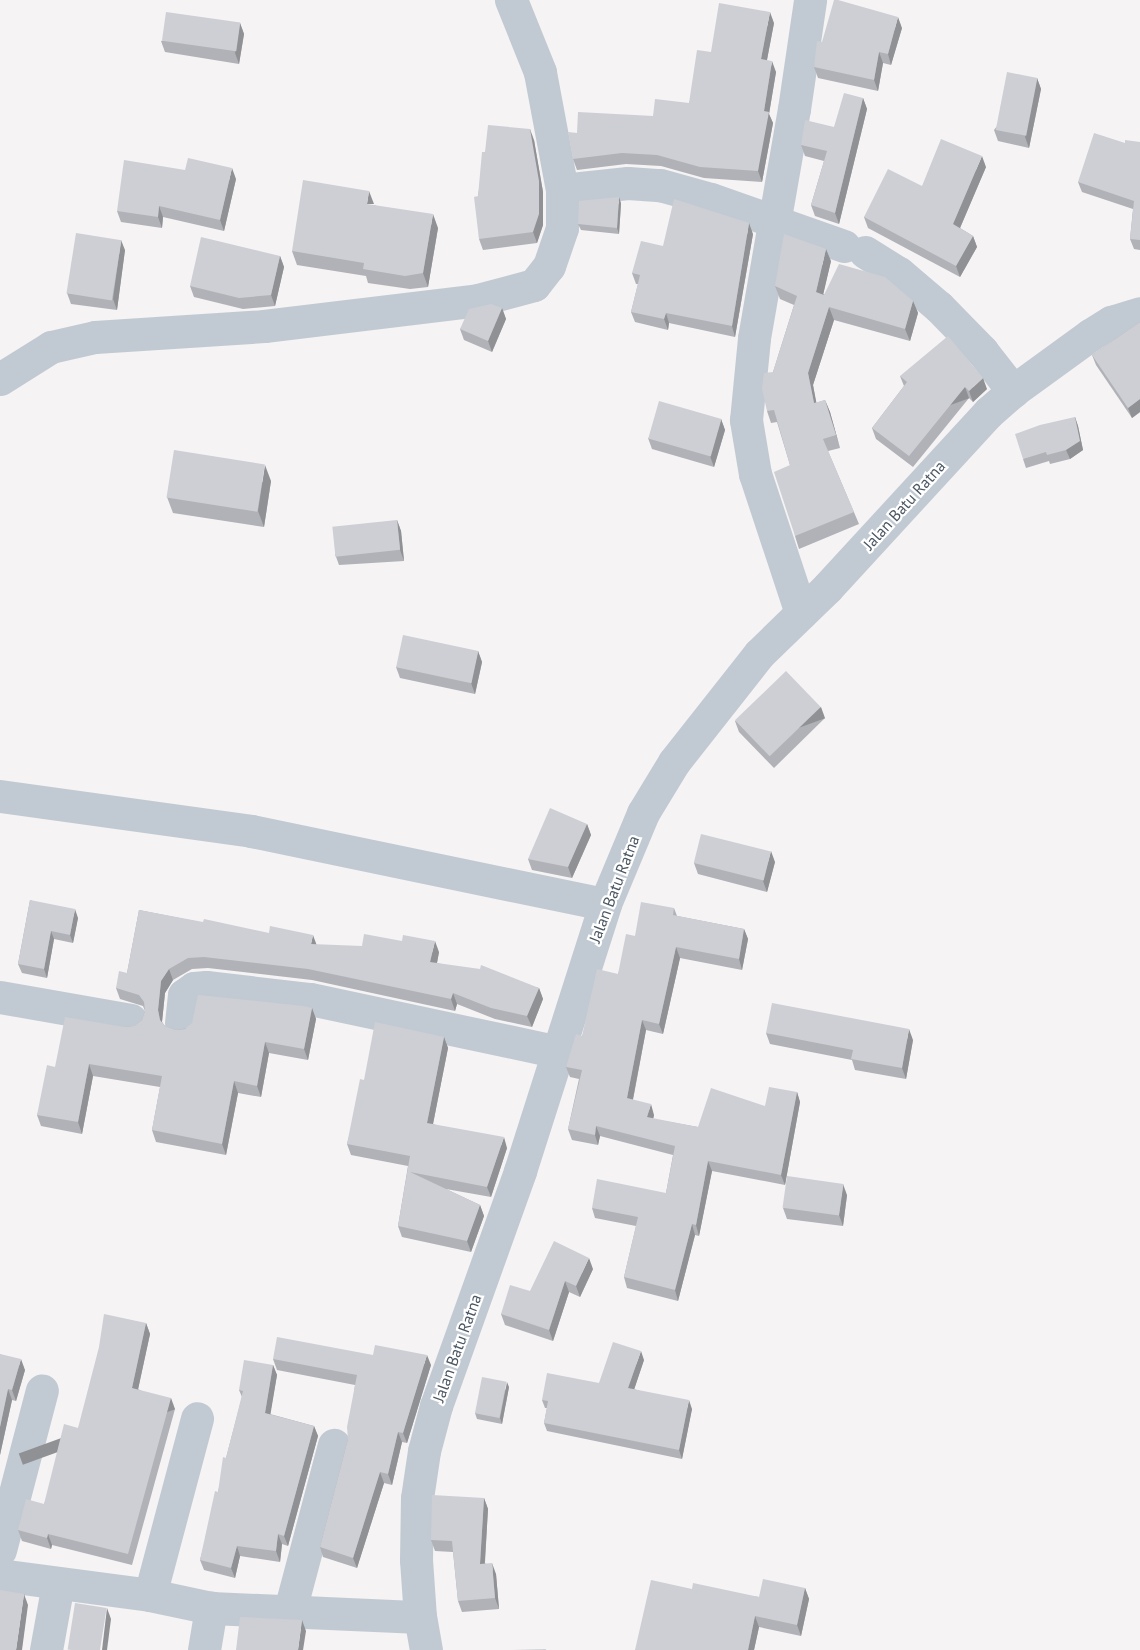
<!DOCTYPE html>
<style>
body{margin:0}
#map{position:relative;width:1140px;height:1650px;overflow:hidden;background:#f5f3f3;font-family:"PT Sans",sans-serif}
div>[style]{position:absolute}
.minor>*{height:33px;margin:-16.5px;padding:0 16.5px;transform-origin:16.5px;border-radius:16.5px;background:#c1cad2}
.wall>*{inset:0;background:#b0b2b7}
.shaded-wall>*{inset:0;background:#909195;transform-origin:0 0}
.building>*{inset:0;background:#cdcfd5;transform-origin:0 0}
span{translate:-50% -50%;white-space:nowrap;text-align:center;line-height:1.15;-webkit-text-stroke:4.5px #fff;paint-order:stroke}
.street-label{font-size:16px;color:#4a5661}
</style>
<div id="map">
<div class="minor">
<i style="left:562px;top:190px;width:66px;rotate:-6.1deg"></i>
<i style="left:628px;top:183px;width:32px;rotate:4deg"></i>
<i style="left:660px;top:185px;width:53px;rotate:15.4deg"></i>
<i style="left:711px;top:199px;width:141px;rotate:19.5deg"></i>
<i style="left:865px;top:252px;width:40px;rotate:32deg"></i>
<i style="left:899px;top:273px;width:52px;rotate:40.4deg"></i>
<i style="left:939px;top:307px;width:62px;rotate:45.7deg"></i>
<i style="left:982px;top:351px;width:51px;rotate:52.2deg"></i>
<i style="left:0;top:379px;width:60px;rotate:-32.1deg"></i>
<i style="left:51px;top:347px;width:45px;rotate:-12.8deg"></i>
<i style="left:95px;top:337px;width:169px;rotate:-3.7deg"></i>
<i style="left:264px;top:326px;width:216px;rotate:-6.9deg"></i>
<i style="left:478px;top:300px;width:58px;rotate:-15deg"></i>
<i style="left:534px;top:285px;width:24px;rotate:-52deg"></i>
<i style="left:549px;top:266px;width:40px;rotate:-71.1deg"></i>
<i style="left:562px;top:228px;width:38px;rotate:-90deg"></i>
<i style="left:562px;top:190px;width:120px;rotate:-100.6deg"></i>
<i style="left:540px;top:72px;width:78px;rotate:-111.9deg"></i>
<i style="left:801px;top:613px;width:146px;rotate:-108.3deg"></i>
<i style="left:755px;top:474px;width:55px;rotate:-99.5deg"></i>
<i style="left:746px;top:420px;width:82px;rotate:-84.4deg"></i>
<i style="left:754px;top:338px;width:232px;rotate:-80.1deg"></i>
<i style="left:794px;top:109px;width:110px;rotate:-81.6deg"></i>
<i style="left:0;top:796px;width:253px;rotate:7.9deg"></i>
<i style="left:251px;top:831px;width:361px;rotate:11.7deg"></i>
<i style="left:0;top:997px;width:133px;rotate:10deg"></i>
<i style="left:181px;top:1023px;width:28px;rotate:-84deg"></i>
<i style="left:184px;top:995px;width:12px;rotate:-35deg"></i>
<i style="left:194px;top:988px;width:12px;rotate:-5deg"></i>
<i style="left:206px;top:987px;width:105px;rotate:6.6deg"></i>
<i style="left:310px;top:999px;width:255px;rotate:12deg"></i>
<i style="left:0;top:1550px;width:165px;rotate:-75.3deg"></i>
<i style="left:0;top:1575px;width:151px;rotate:7.6deg"></i>
<i style="left:150px;top:1595px;width:62px;rotate:12deg"></i>
<i style="left:211px;top:1608px;width:209px;rotate:2.5deg"></i>
<i style="left:150px;top:1595px;width:183px;rotate:-75.1deg"></i>
<i style="left:290px;top:1610px;width:171px;rotate:-75.1deg"></i>
<i style="left:46px;top:1650px;width:68px;rotate:-79.8deg"></i>
<i style="left:204px;top:1650px;width:43px;rotate:-80.5deg"></i>
<i style="left:426px;top:1650px;width:34px;rotate:-100deg"></i>
<i style="left:420px;top:1617px;width:57px;rotate:-94deg"></i>
<i style="left:416px;top:1560px;width:62px;rotate:-89.1deg"></i>
<i style="left:417px;top:1498px;width:48px;rotate:-81.5deg"></i>
<i style="left:424px;top:1451px;width:47px;rotate:-75.1deg"></i>
<i style="left:436px;top:1406px;width:250px;rotate:-70.3deg"></i>
<i style="left:520px;top:1171px;width:280px;rotate:-72.3deg"></i>
<i style="left:605px;top:904px;width:99px;rotate:-67.3deg"></i>
<i style="left:643px;top:813px;width:60px;rotate:-58.7deg"></i>
<i style="left:674px;top:762px;width:137px;rotate:-51.8deg"></i>
<i style="left:759px;top:654px;width:95px;rotate:-44.1deg"></i>
<i style="left:827px;top:588px;width:239px;rotate:-47.4deg"></i>
<i style="left:989px;top:412px;width:32px;rotate:-41deg"></i>
<i style="left:1013px;top:391px;width:95px;rotate:-36deg"></i>
<i style="left:1090px;top:335px;width:25px;rotate:-32deg"></i>
<i style="left:1111px;top:322px;width:30px;rotate:-17deg"></i>
</div>
<div class="wall">
<i style="clip-path:polygon(240px 23px,244px 34px,239px 64px,165px 52px,161px 41px)"></i>
<i style="clip-path:polygon(774px 23px,767px 60px,776px 72px,769px 114px,773px 123px,762px 182px,704px 178px,661px 166px,626px 164px,577px 170px,573px 159px,577px 133px,653px 116px,689px 103px,711px 52px)"></i>
<i style="clip-path:polygon(902px 28px,891px 65px,883px 63px,878px 91px,818px 78px,814px 67px,822px 42px)"></i>
<i style="clip-path:polygon(1037px 78px,1041px 89px,1029px 148px,998px 141px,994px 130px)"></i>
<i style="clip-path:polygon(863px 98px,867px 109px,839px 224px,815px 216px,811px 205px,824px 161px,805px 156px,801px 145px,834px 127px)"></i>
<i style="clip-path:polygon(534px 140px,543px 192px,543px 225px,537px 243px,483px 250px,479px 239px,478px 196px,485px 152px)"></i>
<i style="clip-path:polygon(1140px 142px,1140px 250px,1134px 249px,1130px 239px,1133px 209px,1082px 192px,1078px 182px)"></i>
<i style="clip-path:polygon(986px 167px,960px 228px,973px 236px,977px 247px,960px 277px,868px 228px,864px 217px,922px 186px)"></i>
<i style="clip-path:polygon(236px 179px,224px 231px,163px 217px,162px 228px,121px 222px,117px 211px)"></i>
<i style="clip-path:polygon(621px 203px,619px 234px,581px 230px,578px 224px)"></i>
<i style="clip-path:polygon(374px 205px,438px 228px,428px 287px,410px 289px,368px 283px,366px 276px,297px 265px,292px 251px)"></i>
<i style="clip-path:polygon(753px 234px,735px 337px,669px 323px,668px 330px,635px 322px,631px 312px,638px 284px,636px 284px,632px 273px,663px 246px)"></i>
<i style="clip-path:polygon(125px 250px,117px 310px,71px 304px,67px 293px)"></i>
<i style="clip-path:polygon(280px 256px,284px 267px,275px 306px,243px 309px,194px 297px,190px 286px)"></i>
<i style="clip-path:polygon(831px 261px,823px 294px,913px 301px,918px 313px,910px 341px,834px 320px,813px 385px,816px 403px,825px 400px,830px 412px,840px 448px,828px 451px,859px 524px,799px 549px,795px 536px,790px 465px,777px 422px,771px 423px,767px 411px,773px 372px,794px 305px,780px 299px,775px 286px)"></i>
<i style="clip-path:polygon(502px 308px,506px 319px,492px 352px,464px 340px,460px 329px)"></i>
<i style="clip-path:polygon(1140px 322px,1140px 412px,1132px 418px,1096px 365px,1092px 355px)"></i>
<i style="clip-path:polygon(900px 376px,987px 389px,973px 402px,969px 398px,913px 467px,876px 439px,872px 428px,904px 386px)"></i>
<i style="clip-path:polygon(1075px 417px,1078px 426px,1083px 450px,1070px 459px,1050px 464px,1049px 461px,1026px 468px,1023px 459px)"></i>
<i style="clip-path:polygon(721px 419px,725px 430px,714px 467px,652px 449px,648px 438px)"></i>
<i style="clip-path:polygon(271px 481px,264px 527px,173px 513px,167px 497px)"></i>
<i style="clip-path:polygon(397px 520px,401px 531px,404px 561px,339px 565px,335px 554px)"></i>
<i style="clip-path:polygon(478px 651px,482px 662px,475px 694px,400px 678px,396px 667px)"></i>
<i style="clip-path:polygon(825px 718px,774px 768px,739px 732px,735px 721px)"></i>
<i style="clip-path:polygon(587px 824px,591px 835px,572px 878px,532px 870px,528px 859px)"></i>
<i style="clip-path:polygon(775px 862px,767px 892px,698px 874px,694px 863px)"></i>
<i style="clip-path:polygon(30px 900px,78px 918px,73px 943px,54px 939px,47px 978px,22px 973px,18px 964px)"></i>
<i style="clip-path:polygon(674px 908px,677px 916px,744px 929px,748px 939px,742px 970px,680px 958px,663px 1034px,646px 1030px,633px 1100px,654px 1115px,653px 1119px,698px 1127px,765px 1106px,797px 1092px,800px 1102px,785px 1185px,712px 1171px,699px 1236px,695px 1235px,678px 1301px,627px 1288px,624px 1277px,636px 1226px,595px 1218px,592px 1208px,666px 1193px,673px 1155px,600px 1136px,598px 1145px,572px 1140px,568px 1129px,579px 1079px,570px 1077px,566px 1067px,582px 1036px,618px 974px,635px 936px)"></i>
<i style="clip-path:polygon(139px 910px,316px 945px,439px 952px,437px 963px,539px 988px,543px 999px,532px 1027px,495px 1019px,457px 1004px,455px 1011px,312px 980px,208px 968px,192px 969px,173px 980px,165px 993px,162px 1022px,165px 1026px,176px 1030px,312px 1008px,316px 1019px,308px 1060px,269px 1053px,261px 1097px,238px 1093px,226px 1155px,156px 1142px,152px 1130px,160px 1087px,93px 1076px,82px 1134px,41px 1126px,37px 1115px,55px 1067px,124px 1027px,134px 1026px,142px 1020px,145px 1011px,143px 1006px,120px 999px,116px 988px,127px 973px)"></i>
<i style="clip-path:polygon(766px 1033px,913px 1040px,906px 1079px,855px 1070px,852px 1060px,770px 1044px)"></i>
<i style="clip-path:polygon(444px 1037px,448px 1048px,433px 1124px,507px 1148px,491px 1197px,446px 1189px,480px 1205px,484px 1216px,471px 1252px,402px 1237px,398px 1226px,408px 1166px,351px 1155px,347px 1144px,364px 1080px)"></i>
<i style="clip-path:polygon(847px 1195px,843px 1226px,787px 1219px,783px 1208px)"></i>
<i style="clip-path:polygon(593px 1269px,580px 1297px,569px 1292px,553px 1341px,505px 1325px,501px 1314px,530px 1291px)"></i>
<i style="clip-path:polygon(146px 1323px,150px 1334px,138px 1389px,175px 1409px,132px 1565px,52px 1545px,51px 1549px,22px 1541px,18px 1530px,44px 1504px,78px 1428px)"></i>
<i style="clip-path:polygon(0 1354px,25px 1370px,16px 1401px,12px 1400px,0 1455px)"></i>
<i style="clip-path:polygon(373px 1355px,431px 1365px,407px 1443px,402px 1442px,392px 1485px,384px 1483px,357px 1568px,323px 1557px,320px 1547px,348px 1439px,355px 1385px,277px 1370px,273px 1359px)"></i>
<i style="clip-path:polygon(644px 1360px,634px 1389px,692px 1409px,682px 1459px,547px 1431px,544px 1423px,547px 1408px,545px 1408px,542px 1400px,599px 1383px)"></i>
<i style="clip-path:polygon(273px 1365px,277px 1375px,270px 1414px,314px 1426px,318px 1436px,288px 1546px,282px 1544px,280px 1562px,240px 1556px,235px 1578px,204px 1570px,200px 1560px,218px 1492px,226px 1458px,242px 1397px,239px 1390px)"></i>
<i style="clip-path:polygon(509px 1387px,502px 1424px,477px 1419px,475px 1413px)"></i>
<i style="clip-path:polygon(484px 1498px,488px 1509px,485px 1563px,496px 1574px,499px 1609px,462px 1612px,458px 1601px,453px 1552px,435px 1551px,431px 1540px)"></i>
<i style="clip-path:polygon(805px 1588px,809px 1599px,801px 1636px,759px 1627px,754px 1650px,635px 1650px,692px 1589px,759px 1597px)"></i>
</div>
<div class="shaded-wall">
<i style="clip-path:polygon(770px 12px,774px 23px,765px 70px,761px 59px)"></i>
<i style="clip-path:polygon(898px 17px,902px 28px,891px 65px,888px 54px)"></i>
<i style="clip-path:polygon(240px 23px,244px 34px,239px 64px,235px 53px)"></i>
<i style="clip-path:polygon(879px 52px,883px 63px,878px 91px,874px 80px)"></i>
<i style="clip-path:polygon(772px 61px,776px 72px,769px 114px,773px 123px,762px 182px,758px 171px,764px 111px)"></i>
<i style="clip-path:polygon(1037px 78px,1041px 89px,1029px 148px,1025px 137px)"></i>
<i style="clip-path:polygon(863px 98px,867px 109px,839px 224px,835px 213px)"></i>
<i style="clip-path:polygon(530px 129px,534px 140px,543px 192px,543px 225px,537px 243px,533px 232px)"></i>
<i style="clip-path:polygon(982px 156px,986px 167px,957px 235px,953px 224px)"></i>
<i style="clip-path:polygon(232px 168px,236px 179px,224px 231px,220px 220px)"></i>
<i style="clip-path:polygon(369px 191px,374px 204px,367px 204px)"></i>
<i style="clip-path:polygon(619px 197px,621px 203px,619px 234px,617px 228px)"></i>
<i style="clip-path:polygon(159px 206px,163px 217px,162px 228px,158px 217px)"></i>
<i style="clip-path:polygon(433px 214px,438px 228px,428px 287px,423px 273px)"></i>
<i style="clip-path:polygon(749px 223px,753px 234px,735px 337px,732px 326px)"></i>
<i style="clip-path:polygon(973px 236px,977px 247px,960px 277px,956px 266px)"></i>
<i style="clip-path:polygon(121px 240px,125px 250px,117px 310px,113px 299px)"></i>
<i style="clip-path:polygon(826px 249px,831px 261px,821px 304px,816px 292px)"></i>
<i style="clip-path:polygon(280px 256px,284px 267px,275px 306px,271px 295px)"></i>
<i style="clip-path:polygon(913px 301px,918px 313px,910px 341px,905px 329px)"></i>
<i style="clip-path:polygon(829px 307px,834px 320px,813px 385px,819px 416px,814px 403px,808px 373px)"></i>
<i style="clip-path:polygon(502px 308px,506px 319px,492px 352px,488px 341px)"></i>
<i style="clip-path:polygon(666px 313px,669px 323px,668px 330px,664px 319px)"></i>
<i style="clip-path:polygon(983px 378px,987px 389px,973px 402px,969px 391px)"></i>
<i style="left:965px;top:387px;width:12px;height:89px;rotate:70deg"></i>
<i style="clip-path:polygon(1140px 399px,1140px 412px,1132px 418px,1128px 408px)"></i>
<i style="clip-path:polygon(825px 400px,830px 412px,840px 448px,836px 435px)"></i>
<i style="clip-path:polygon(1075px 417px,1078px 426px,1083px 450px,1070px 459px,1066px 450px)"></i>
<i style="clip-path:polygon(721px 419px,725px 430px,714px 467px,710px 456px)"></i>
<i style="clip-path:polygon(265px 465px,271px 481px,264px 527px,258px 511px)"></i>
<i style="clip-path:polygon(397px 520px,401px 531px,404px 561px,400px 550px)"></i>
<i style="clip-path:polygon(478px 651px,482px 662px,475px 694px,471px 683px)"></i>
<i style="left:821px;top:707px;width:12px;height:71px;rotate:70deg"></i>
<i style="clip-path:polygon(587px 824px,591px 835px,572px 878px,568px 867px)"></i>
<i style="clip-path:polygon(771px 851px,775px 862px,767px 892px,763px 881px)"></i>
<i style="clip-path:polygon(75px 909px,78px 918px,73px 943px,70px 935px)"></i>
<i style="clip-path:polygon(744px 929px,748px 939px,742px 970px,739px 959px)"></i>
<i style="clip-path:polygon(51px 931px,54px 939px,47px 978px,44px 969px)"></i>
<i style="clip-path:polygon(313px 935px,317px 946px,311px 944px)"></i>
<i style="clip-path:polygon(435px 941px,439px 952px,435px 973px,430px 962px)"></i>
<i style="clip-path:polygon(676px 947px,680px 958px,663px 1034px,659px 1024px)"></i>
<i style="clip-path:polygon(169px 969px,173px 980px,165px 993px,162px 1022px,164px 1031px,160px 1020px,158px 1010px,161px 981px)"></i>
<i style="clip-path:polygon(539px 988px,543px 999px,532px 1027px,527px 1016px)"></i>
<i style="clip-path:polygon(453px 993px,457px 1004px,455px 1011px,451px 999px)"></i>
<i style="clip-path:polygon(312px 1008px,316px 1019px,308px 1060px,304px 1049px)"></i>
<i style="clip-path:polygon(642px 1020px,646px 1030px,631px 1109px,627px 1098px)"></i>
<i style="clip-path:polygon(909px 1029px,913px 1040px,906px 1079px,902px 1068px)"></i>
<i style="clip-path:polygon(444px 1037px,448px 1048px,431px 1134px,427px 1123px)"></i>
<i style="clip-path:polygon(265px 1042px,269px 1053px,261px 1097px,257px 1086px)"></i>
<i style="clip-path:polygon(89px 1064px,93px 1076px,82px 1134px,78px 1122px)"></i>
<i style="clip-path:polygon(234px 1081px,238px 1093px,226px 1155px,222px 1144px)"></i>
<i style="clip-path:polygon(797px 1092px,800px 1102px,785px 1185px,781px 1175px)"></i>
<i style="clip-path:polygon(651px 1104px,654px 1115px,651px 1128px,647px 1117px)"></i>
<i style="clip-path:polygon(596px 1126px,600px 1136px,598px 1145px,595px 1135px)"></i>
<i style="clip-path:polygon(504px 1137px,507px 1148px,491px 1197px,487px 1187px)"></i>
<i style="clip-path:polygon(708px 1161px,712px 1171px,699px 1236px,696px 1225px)"></i>
<i style="clip-path:polygon(843px 1184px,847px 1195px,843px 1226px,839px 1215px)"></i>
<i style="clip-path:polygon(480px 1205px,484px 1216px,471px 1252px,467px 1241px)"></i>
<i style="clip-path:polygon(692px 1224px,695px 1235px,678px 1301px,675px 1290px)"></i>
<i style="clip-path:polygon(589px 1258px,593px 1269px,580px 1297px,576px 1286px)"></i>
<i style="clip-path:polygon(565px 1281px,569px 1292px,553px 1341px,549px 1330px)"></i>
<i style="clip-path:polygon(146px 1323px,150px 1334px,136px 1399px,132px 1388px)"></i>
<i style="clip-path:polygon(641px 1351px,644px 1360px,632px 1396px,628px 1388px)"></i>
<i style="clip-path:polygon(427px 1355px,431px 1365px,407px 1443px,403px 1433px)"></i>
<i style="clip-path:polygon(21px 1359px,25px 1370px,16px 1401px,12px 1390px)"></i>
<i style="clip-path:polygon(273px 1365px,277px 1375px,269px 1423px,265px 1413px)"></i>
<i style="clip-path:polygon(507px 1382px,509px 1387px,502px 1424px,500px 1418px)"></i>
<i style="clip-path:polygon(8px 1389px,12px 1400px,0 1455px,0 1427px)"></i>
<i style="left:171px;top:1398px;width:12px;height:162px;rotate:70deg"></i>
<i style="clip-path:polygon(689px 1400px,692px 1409px,682px 1459px,679px 1450px)"></i>
<i style="clip-path:polygon(314px 1426px,318px 1436px,288px 1546px,284px 1536px)"></i>
<i style="clip-path:polygon(398px 1432px,402px 1442px,392px 1485px,388px 1474px)"></i>
<i style="clip-path:polygon(380px 1472px,384px 1483px,357px 1568px,353px 1558px)"></i>
<i style="clip-path:polygon(484px 1498px,488px 1509px,484px 1575px,480px 1564px)"></i>
<i style="clip-path:polygon(48px 1534px,52px 1545px,51px 1549px,47px 1538px)"></i>
<i style="clip-path:polygon(278px 1534px,282px 1544px,280px 1562px,276px 1551px)"></i>
<i style="clip-path:polygon(237px 1546px,240px 1556px,235px 1578px,231px 1568px)"></i>
<i style="clip-path:polygon(492px 1563px,496px 1574px,499px 1609px,495px 1598px)"></i>
<i style="clip-path:polygon(805px 1588px,809px 1599px,801px 1636px,797px 1625px)"></i>
<i style="clip-path:polygon(24px 1594px,28px 1605px,22px 1650px,16px 1650px)"></i>
<i style="clip-path:polygon(107px 1608px,111px 1619px,107px 1650px,102px 1650px)"></i>
<i style="clip-path:polygon(755px 1616px,759px 1627px,754px 1650px,748px 1650px)"></i>
<i style="clip-path:polygon(302px 1620px,306px 1631px,303px 1650px,298px 1650px)"></i>
</div>
<div class="building">
<i style="clip-path:polygon(834px 0,838px 0,898px 17px,888px 54px,879px 52px,874px 80px,814px 67px,817px 41px,822px 42px)"></i>
<i style="clip-path:polygon(719px 3px,770px 12px,761px 59px,772px 61px,764px 111px,769px 112px,758px 171px,700px 167px,657px 155px,622px 153px,573px 159px,568px 132px,577px 133px,578px 112px,653px 116px,655px 99px,689px 103px,697px 50px,711px 52px)"></i>
<i style="left:166px;top:12px;width:75px;height:29px;rotate:8deg"></i>
<i style="left:1007px;top:72px;width:31px;height:59px;rotate:11deg"></i>
<i style="clip-path:polygon(844px 93px,863px 98px,835px 213px,811px 205px,827px 151px,801px 145px,805px 120px,834px 127px)"></i>
<i style="clip-path:polygon(488px 125px,530px 129px,539px 181px,539px 214px,533px 232px,479px 239px,474px 197px,478px 196px,482px 152px,485px 152px)"></i>
<i style="clip-path:polygon(1094px 133px,1125px 143px,1125px 140px,1140px 142px,1140px 240px,1130px 239px,1134px 201px,1078px 182px)"></i>
<i style="clip-path:polygon(941px 139px,982px 156px,953px 224px,973px 236px,956px 266px,864px 217px,888px 169px,922px 186px)"></i>
<i style="clip-path:polygon(188px 158px,232px 168px,220px 220px,159px 206px,158px 217px,117px 211px,124px 160px,185px 170px)"></i>
<i style="clip-path:polygon(303px 180px,369px 191px,367px 204px,433px 214px,423px 273px,405px 276px,363px 269px,364px 263px,292px 251px)"></i>
<i style="clip-path:polygon(619px 197px,617px 228px,578px 224px,579px 201px)"></i>
<i style="clip-path:polygon(674px 199px,749px 223px,732px 326px,666px 313px,664px 319px,631px 312px,640px 275px,632px 273px,641px 241px,663px 246px)"></i>
<i style="left:76px;top:233px;width:46px;height:61px;rotate:9deg"></i>
<i style="clip-path:polygon(784px 234px,826px 249px,816px 292px,824px 295px,839px 264px,885px 277px,913px 301px,905px 329px,829px 307px,808px 373px,814px 403px,825px 400px,836px 435px,823px 439px,854px 512px,795px 536px,774px 472px,790px 465px,774px 410px,767px 411px,762px 389px,764px 373px,773px 372px,797px 296px,775px 286px)"></i>
<i style="clip-path:polygon(201px 237px,280px 256px,271px 295px,239px 298px,190px 286px)"></i>
<i style="clip-path:polygon(491px 304px,502px 308px,488px 341px,460px 329px,469px 309px)"></i>
<i style="clip-path:polygon(1140px 322px,1140px 399px,1128px 408px,1092px 355px)"></i>
<i style="clip-path:polygon(948px 336px,983px 378px,969px 391px,965px 387px,909px 456px,872px 428px,907px 382px,900px 376px)"></i>
<i style="left:659px;top:401px;width:65px;height:39px;rotate:16deg"></i>
<i style="clip-path:polygon(1075px 417px,1080px 441px,1066px 450px,1047px 455px,1046px 452px,1023px 459px,1015px 434px,1040px 425px)"></i>
<i style="left:174px;top:450px;width:92px;height:48px;rotate:9deg"></i>
<i style="left:397px;top:520px;width:30px;height:65px;rotate:84deg"></i>
<i style="left:403px;top:635px;width:77px;height:33px;rotate:12deg"></i>
<i style="left:786px;top:671px;width:50px;height:71px;rotate:46deg"></i>
<i style="clip-path:polygon(550px 808px,587px 824px,568px 867px,528px 859px)"></i>
<i style="left:701px;top:834px;width:72px;height:30px;rotate:14deg"></i>
<i style="clip-path:polygon(30px 900px,75px 909px,70px 935px,51px 931px,44px 969px,18px 964px)"></i>
<i style="clip-path:polygon(641px 902px,674px 908px,673px 915px,744px 929px,739px 959px,676px 947px,659px 1024px,642px 1020px,627px 1098px,651px 1104px,647px 1117px,698px 1127px,711px 1088px,765px 1106px,769px 1087px,797px 1092px,781px 1175px,708px 1161px,696px 1225px,692px 1224px,675px 1290px,624px 1277px,638px 1217px,592px 1208px,597px 1179px,666px 1193px,675px 1146px,596px 1126px,595px 1135px,568px 1129px,582px 1070px,566px 1067px,576px 1034px,582px 1036px,597px 969px,618px 974px,626px 934px,635px 936px)"></i>
<i style="clip-path:polygon(139px 910px,203px 922px,204px 919px,269px 933px,270px 926px,313px 935px,311px 944px,362px 946px,364px 934px,402px 941px,403px 935px,435px 941px,430px 962px,480px 969px,481px 965px,539px 988px,527px 1016px,491px 1008px,453px 993px,451px 999px,308px 969px,204px 957px,188px 958px,169px 969px,161px 981px,158px 1010px,160px 1020px,165px 1026px,176px 1030px,185px 1029px,192px 1023px,198px 995px,303px 1006px,312px 1008px,304px 1049px,265px 1042px,257px 1086px,234px 1081px,222px 1144px,152px 1130px,162px 1076px,89px 1064px,78px 1122px,37px 1115px,47px 1065px,55px 1067px,65px 1017px,124px 1027px,134px 1026px,142px 1020px,145px 1011px,144px 1002px,139px 995px,116px 988px,119px 971px,127px 973px)"></i>
<i style="clip-path:polygon(772px 1003px,909px 1029px,902px 1068px,851px 1059px,853px 1050px,766px 1033px)"></i>
<i style="clip-path:polygon(375px 1022px,444px 1037px,427px 1123px,504px 1137px,487px 1187px,410px 1172px,480px 1205px,467px 1241px,398px 1226px,410px 1156px,347px 1144px,360px 1079px,364px 1080px)"></i>
<i style="left:787px;top:1176px;width:57px;height:32px;rotate:8deg"></i>
<i style="clip-path:polygon(554px 1241px,589px 1258px,576px 1286px,565px 1281px,549px 1330px,501px 1314px,510px 1285px,530px 1291px)"></i>
<i style="clip-path:polygon(104px 1314px,146px 1323px,132px 1388px,171px 1398px,128px 1554px,48px 1534px,47px 1538px,18px 1530px,26px 1499px,44px 1504px,64px 1424px,78px 1428px,99px 1347px)"></i>
<i style="clip-path:polygon(277px 1337px,373px 1355px,375px 1345px,427px 1355px,403px 1433px,398px 1432px,388px 1474px,380px 1472px,353px 1558px,320px 1547px,348px 1439px,347px 1427px,357px 1375px,273px 1359px)"></i>
<i style="clip-path:polygon(613px 1342px,641px 1351px,628px 1388px,689px 1400px,679px 1450px,544px 1423px,548px 1401px,542px 1400px,547px 1373px,599px 1383px)"></i>
<i style="clip-path:polygon(0 1354px,21px 1359px,12px 1390px,8px 1389px,0 1427px)"></i>
<i style="clip-path:polygon(244px 1360px,273px 1365px,265px 1413px,314px 1426px,284px 1536px,278px 1534px,276px 1551px,237px 1546px,231px 1568px,200px 1560px,215px 1491px,218px 1492px,223px 1457px,226px 1458px,243px 1391px,239px 1390px)"></i>
<i style="left:482px;top:1377px;width:25px;height:37px;rotate:11deg"></i>
<i style="clip-path:polygon(432px 1495px,484px 1498px,480px 1564px,492px 1563px,495px 1598px,458px 1601px,452px 1541px,431px 1540px)"></i>
<i style="clip-path:polygon(763px 1579px,805px 1588px,797px 1625px,755px 1616px,748px 1650px,635px 1650px,651px 1580px,692px 1589px,693px 1583px,759px 1597px,757px 1606px)"></i>
<i style="clip-path:polygon(0 1590px,24px 1594px,16px 1650px,0 1650px)"></i>
<i style="left:75px;top:1603px;width:32px;height:47px;rotate:9deg"></i>
<i style="clip-path:polygon(240px 1617px,302px 1620px,298px 1650px,236px 1650px)"></i>
<i style="clip-path:polygon(546px 1649px,546px 1650px,513px 1650px)"></i>
</div>
<div class="street-label">
<span style="left:904px;top:505px;rotate:-48deg">Jalan Batu Ratna</span>
<span style="left:614px;top:889px;rotate:-69deg">Jalan Batu Ratna</span>
<span style="left:457px;top:1348px;rotate:-70deg">Jalan Batu Ratna</span>
</div>
</div>
